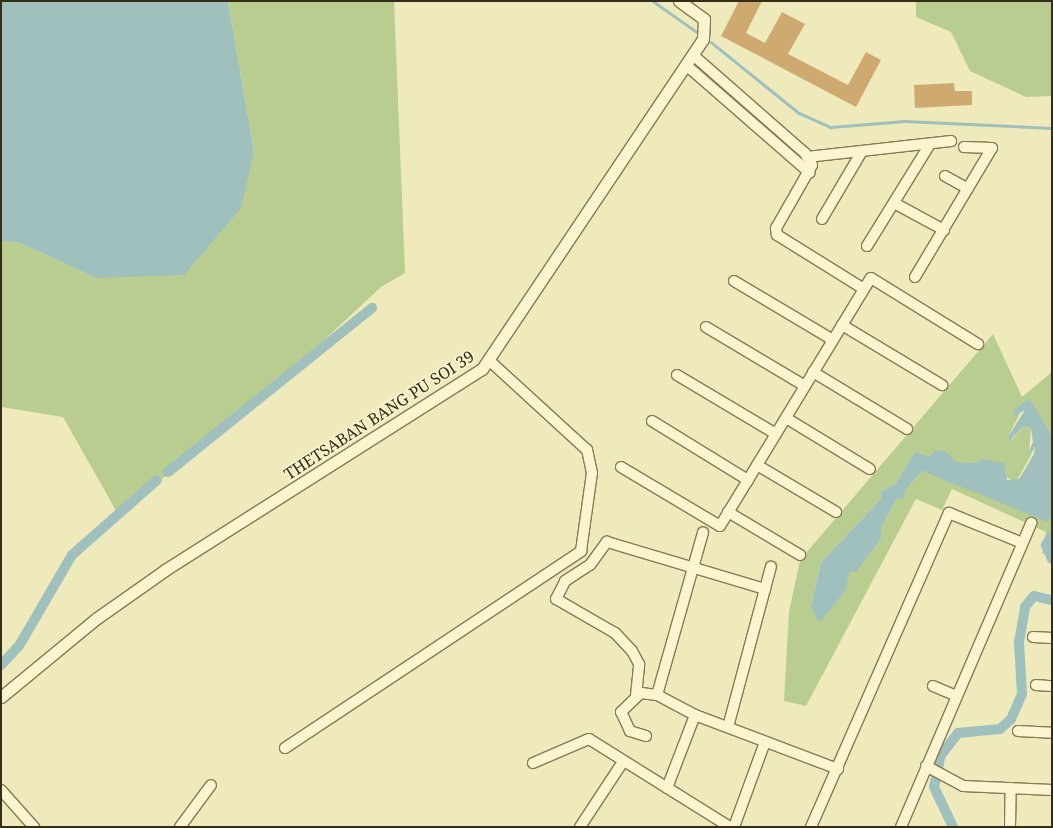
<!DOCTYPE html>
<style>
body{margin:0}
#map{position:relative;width:1053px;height:828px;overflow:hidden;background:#efeabc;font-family:"Noto Serif",serif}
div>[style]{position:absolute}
.green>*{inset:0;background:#bacd90}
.water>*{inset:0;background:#a0c0bd}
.stream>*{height:2.5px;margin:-1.25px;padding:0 1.25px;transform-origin:1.25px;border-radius:1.25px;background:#a0c0bd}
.canal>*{height:10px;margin:-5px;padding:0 5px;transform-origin:5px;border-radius:5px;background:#a0c0bd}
.building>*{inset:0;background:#cfaa70}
.roads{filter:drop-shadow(1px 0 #877955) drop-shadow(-1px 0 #877955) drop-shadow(0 1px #877955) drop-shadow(0 -1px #877955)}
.minor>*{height:10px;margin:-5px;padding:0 5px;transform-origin:5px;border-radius:5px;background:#faf5cf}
.tertiary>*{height:11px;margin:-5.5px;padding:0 5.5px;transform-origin:5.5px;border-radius:5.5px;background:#faf5cf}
span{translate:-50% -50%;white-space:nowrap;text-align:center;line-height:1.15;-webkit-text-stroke:4px #f6f2cb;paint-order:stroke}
.street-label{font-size:16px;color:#352d1a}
.frame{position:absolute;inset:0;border:2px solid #352d1a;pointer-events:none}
</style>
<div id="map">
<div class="green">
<i style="clip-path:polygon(228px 1px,394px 1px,405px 273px,381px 287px,256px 404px,118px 514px,63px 417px,1px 407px,1px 241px,20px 243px,96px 278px,254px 152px)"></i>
<i style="clip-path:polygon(916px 1px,1052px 1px,1052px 96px,1026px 97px,970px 71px,951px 32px,916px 17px)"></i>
<i style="clip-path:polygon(993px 334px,1022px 397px,1052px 372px,1052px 436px,1023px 407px,1008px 437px,1011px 441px,1023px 426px,1031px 428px,1029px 454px,1036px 446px,1016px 482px,977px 463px,955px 462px,947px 452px,930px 456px,915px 452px,895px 484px,881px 491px,881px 499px,821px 562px,811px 606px,850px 570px,856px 571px,881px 539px,881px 528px,897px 498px,904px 498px,904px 490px,922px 471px,1052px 513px,1052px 557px,1042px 553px,1046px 532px,952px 489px,942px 510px,916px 499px,806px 706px,784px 701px,789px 612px,800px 560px)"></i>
</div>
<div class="water">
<i style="clip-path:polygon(1px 1px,228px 1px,254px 152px,241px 208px,184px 275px,96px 278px,20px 243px,1px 241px)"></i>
<i style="clip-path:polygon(1029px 398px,1052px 436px,1052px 513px,1048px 522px,922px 471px,905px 490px,904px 499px,897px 498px,881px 528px,881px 539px,856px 572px,850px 571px,845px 591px,820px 622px,816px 618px,811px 606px,821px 562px,881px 499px,881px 491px,895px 484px,915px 452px,930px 456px,936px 450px,947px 452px,956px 462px,977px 463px,982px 459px,1004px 463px,1007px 480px,1019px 479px,1034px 454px,1035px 447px,1027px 456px,1033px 442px,1031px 428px,1023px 426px,1010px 441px,1008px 437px,1025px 410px,1013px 417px,1014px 410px)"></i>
</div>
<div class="stream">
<i style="left:653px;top:1px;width:54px;rotate:35.2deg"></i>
<i style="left:711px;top:42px;width:113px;rotate:38.9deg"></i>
<i style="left:799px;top:113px;width:35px;rotate:24deg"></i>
<i style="left:831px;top:127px;width:74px;rotate:-4.6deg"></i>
<i style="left:905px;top:121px;width:147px;rotate:2.7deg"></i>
</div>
<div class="canal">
<i style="left:168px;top:472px;width:262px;rotate:-38.8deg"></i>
<i style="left:1052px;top:535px;width:12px;rotate:121deg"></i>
<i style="left:1046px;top:545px;width:15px;rotate:67deg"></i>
<i style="left:1px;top:665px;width:26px;rotate:-47deg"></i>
<i style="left:19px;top:646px;width:105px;rotate:-59.8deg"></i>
<i style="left:72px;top:555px;width:113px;rotate:-41.4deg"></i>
<i style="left:953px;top:827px;width:44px;rotate:-115.4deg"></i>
<i style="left:934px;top:787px;width:33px;rotate:-78deg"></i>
<i style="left:941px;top:755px;width:28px;rotate:-52deg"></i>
<i style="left:958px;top:733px;width:42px;rotate:-5.4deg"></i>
<i style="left:1000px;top:729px;width:15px;rotate:-42deg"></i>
<i style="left:1011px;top:719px;width:27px;rotate:-66deg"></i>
<i style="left:1022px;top:694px;width:52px;rotate:-93.3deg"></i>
<i style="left:1019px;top:642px;width:36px;rotate:-80deg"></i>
<i style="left:1025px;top:607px;width:14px;rotate:-51deg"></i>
<i style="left:1034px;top:596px;width:18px;rotate:13deg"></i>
</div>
<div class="building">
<i style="clip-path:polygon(739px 1px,762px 1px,746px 33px,765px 43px,782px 12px,805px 24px,788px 54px,848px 85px,866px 52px,881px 60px,856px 107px,721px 36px)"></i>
<i style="clip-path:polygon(954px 83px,955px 91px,972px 91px,972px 105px,915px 108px,914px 85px)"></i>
</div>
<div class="roads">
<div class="minor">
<i style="left:693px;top:55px;width:149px;rotate:41.2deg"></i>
<i style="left:805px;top:153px;width:14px;rotate:60deg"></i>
<i style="left:812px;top:165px;width:73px;rotate:119.7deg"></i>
<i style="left:776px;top:228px;width:7px;rotate:82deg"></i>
<i style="left:777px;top:235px;width:102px;rotate:31.8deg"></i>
<i style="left:686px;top:65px;width:164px;rotate:41.1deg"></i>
<i style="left:807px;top:157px;width:145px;rotate:-6.3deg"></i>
<i style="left:945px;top:176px;width:26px;rotate:29deg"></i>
<i style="left:894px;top:203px;width:57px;rotate:28.4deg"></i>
<i style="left:822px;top:219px;width:79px;rotate:-59.5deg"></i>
<i style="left:867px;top:246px;width:120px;rotate:-58.3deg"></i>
<i style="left:915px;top:277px;width:150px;rotate:-59.2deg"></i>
<i style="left:992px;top:148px;width:28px;rotate:-178deg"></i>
<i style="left:734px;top:281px;width:115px;rotate:30.8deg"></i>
<i style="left:842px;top:325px;width:117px;rotate:31deg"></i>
<i style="left:706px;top:327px;width:115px;rotate:30.8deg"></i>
<i style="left:813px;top:372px;width:110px;rotate:31.2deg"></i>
<i style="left:677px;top:375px;width:115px;rotate:30.8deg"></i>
<i style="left:786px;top:418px;width:98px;rotate:31.3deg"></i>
<i style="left:652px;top:421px;width:113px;rotate:31.6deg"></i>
<i style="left:757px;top:465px;width:92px;rotate:30.7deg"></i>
<i style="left:621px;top:467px;width:115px;rotate:30.8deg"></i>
<i style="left:720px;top:526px;width:290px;rotate:-58.7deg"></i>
<i style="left:871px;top:278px;width:126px;rotate:31.7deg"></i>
<i style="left:728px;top:512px;width:84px;rotate:30.8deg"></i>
<i style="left:1033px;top:637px;width:19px;rotate:3deg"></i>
<i style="left:1036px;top:685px;width:16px;rotate:4deg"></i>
<i style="left:933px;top:686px;width:25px;rotate:23deg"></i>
<i style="left:636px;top:695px;width:31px;rotate:-84deg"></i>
<i style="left:639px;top:664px;width:15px;rotate:-118deg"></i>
<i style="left:632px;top:651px;width:25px;rotate:-133deg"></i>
<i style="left:615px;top:633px;width:68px;rotate:-150deg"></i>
<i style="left:556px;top:599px;width:20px;rotate:-63deg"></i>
<i style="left:565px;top:581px;width:30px;rotate:-33deg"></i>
<i style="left:590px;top:565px;width:29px;rotate:-54deg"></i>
<i style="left:607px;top:542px;width:165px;rotate:16.6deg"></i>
<i style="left:695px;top:715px;width:153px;rotate:20.7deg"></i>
<i style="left:728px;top:727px;width:166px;rotate:-75deg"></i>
<i style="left:1018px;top:731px;width:34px;rotate:3deg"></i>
<i style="left:646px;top:736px;width:17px;rotate:-163deg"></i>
<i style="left:630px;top:731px;width:21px;rotate:-115deg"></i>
<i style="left:621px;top:712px;width:28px;rotate:-44deg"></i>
<i style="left:641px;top:693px;width:16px;rotate:7deg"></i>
<i style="left:285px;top:748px;width:356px;rotate:-33.6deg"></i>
<i style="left:581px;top:551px;width:79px;rotate:-82deg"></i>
<i style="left:592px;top:473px;width:24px;rotate:-102deg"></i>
<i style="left:587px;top:450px;width:132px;rotate:-137.5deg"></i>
<i style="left:533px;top:763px;width:61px;rotate:-23.2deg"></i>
<i style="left:589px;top:739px;width:166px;rotate:32deg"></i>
<i style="left:926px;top:766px;width:42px;rotate:28.4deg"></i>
<i style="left:963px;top:786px;width:89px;rotate:2.6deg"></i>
<i style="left:667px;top:788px;width:78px;rotate:-69deg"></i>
<i style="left:695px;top:715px;width:43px;rotate:-152.2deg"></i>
<i style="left:657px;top:695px;width:169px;rotate:-74.2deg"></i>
<i style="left:1px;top:790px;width:50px;rotate:48.3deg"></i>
<i style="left:180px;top:827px;width:52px;rotate:-53.6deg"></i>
<i style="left:580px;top:827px;width:77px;rotate:-56.7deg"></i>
<i style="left:734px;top:827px;width:90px;rotate:-70deg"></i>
<i style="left:811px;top:827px;width:343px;rotate:-66.3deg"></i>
<i style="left:949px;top:513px;width:79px;rotate:22.3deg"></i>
<i style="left:901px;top:827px;width:331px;rotate:-66.8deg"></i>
<i style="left:1010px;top:827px;width:39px;rotate:-89deg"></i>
</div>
<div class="tertiary">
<i style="left:1px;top:697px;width:124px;rotate:-39.5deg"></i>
<i style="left:97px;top:618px;width:83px;rotate:-35.2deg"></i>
<i style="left:165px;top:570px;width:375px;rotate:-32.4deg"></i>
<i style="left:482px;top:369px;width:397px;rotate:-56.2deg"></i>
<i style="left:703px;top:39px;width:20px;rotate:-87deg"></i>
<i style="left:704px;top:19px;width:31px;rotate:-144deg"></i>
</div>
</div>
<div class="street-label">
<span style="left:379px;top:415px;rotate:-33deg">THETSABAN BANG PU SOI 39</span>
</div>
<div class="frame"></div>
</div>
